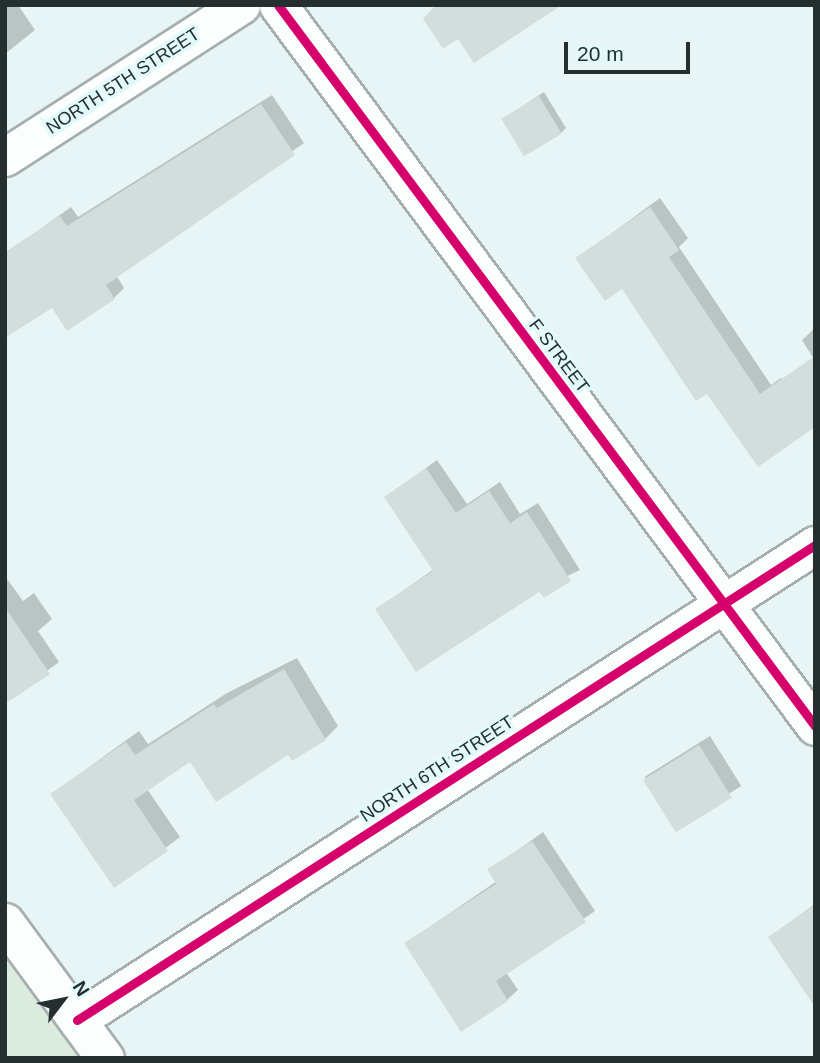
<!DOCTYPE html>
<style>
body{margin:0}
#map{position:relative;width:820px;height:1063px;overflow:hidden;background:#e8f5f6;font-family:Helvetica,sans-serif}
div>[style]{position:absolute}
.green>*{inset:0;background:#dbecde}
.shadow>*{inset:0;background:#0003;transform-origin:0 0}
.building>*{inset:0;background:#d2dddc;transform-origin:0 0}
.roads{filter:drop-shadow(2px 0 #a5afb0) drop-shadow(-2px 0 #a5afb0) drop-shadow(0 2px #a5afb0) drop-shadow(0 -2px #a5afb0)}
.street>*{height:37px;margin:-18.5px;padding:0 18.5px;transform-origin:18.5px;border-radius:18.5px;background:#fcfefe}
.cycleway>*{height:9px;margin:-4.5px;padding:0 4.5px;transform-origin:4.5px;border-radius:4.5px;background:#d6006c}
span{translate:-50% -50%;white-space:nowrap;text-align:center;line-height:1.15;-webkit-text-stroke:7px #e2fafc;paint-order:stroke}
.street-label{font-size:18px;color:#262f30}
.frame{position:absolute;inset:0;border:7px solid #262f30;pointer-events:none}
.north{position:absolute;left:28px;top:965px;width:70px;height:70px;-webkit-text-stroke:5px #e2fafc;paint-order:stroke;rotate:58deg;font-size:19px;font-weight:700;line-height:28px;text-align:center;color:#262f30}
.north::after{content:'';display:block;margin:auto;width:24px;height:32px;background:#262f30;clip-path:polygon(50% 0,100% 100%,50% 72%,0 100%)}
.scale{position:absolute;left:564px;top:42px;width:126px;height:32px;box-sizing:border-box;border:4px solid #262f30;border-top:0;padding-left:9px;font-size:21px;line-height:24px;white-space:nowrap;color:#262f30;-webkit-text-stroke:5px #e2fafc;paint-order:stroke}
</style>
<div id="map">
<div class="green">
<i style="clip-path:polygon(5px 942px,93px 1058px,5px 1058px)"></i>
</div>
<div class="shadow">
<i style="clip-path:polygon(5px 5px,18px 5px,35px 30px,5px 54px)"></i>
<i style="clip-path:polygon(544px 92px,566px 128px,561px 133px,503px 119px)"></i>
<i style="clip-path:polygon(272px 95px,304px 143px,116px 275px,124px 288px,114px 298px,14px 248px,71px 207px,78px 217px)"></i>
<i style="clip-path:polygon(660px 198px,688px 238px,679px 247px,771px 385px,781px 378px,812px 424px,708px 391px,622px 287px,578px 258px)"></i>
<i style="clip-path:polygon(815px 328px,815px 361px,802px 340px)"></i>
<i style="clip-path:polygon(437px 460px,467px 504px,500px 482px,520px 514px,538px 503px,580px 570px,540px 589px,377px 609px,434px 569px,386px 497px)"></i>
<i style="clip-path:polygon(5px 576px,23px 601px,34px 593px,52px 619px,38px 631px,59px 662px,5px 702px)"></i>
<i style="clip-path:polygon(297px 658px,338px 726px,325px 739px,289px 752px,190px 759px,147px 789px,180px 837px,115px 886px,52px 794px,139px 731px,148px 744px,227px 693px)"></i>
<i style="left:710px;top:736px;width:59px;height:77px;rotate:58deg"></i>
<i style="clip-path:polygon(543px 832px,595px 911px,506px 972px,518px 990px,507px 1000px,406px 943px,497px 881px,490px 870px)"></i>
<i style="clip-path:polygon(815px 904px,815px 977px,770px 937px)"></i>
</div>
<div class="building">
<i style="clip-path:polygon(436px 5px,562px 5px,474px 63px,458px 39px,443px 49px,423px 19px)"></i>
<i style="left:539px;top:96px;width:44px;height:44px;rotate:59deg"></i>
<i style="clip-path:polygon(261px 104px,295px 155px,106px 285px,115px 299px,67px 331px,52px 308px,5px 338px,5px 252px,60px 216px,67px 226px)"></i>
<i style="clip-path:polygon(650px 207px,679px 250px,669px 257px,760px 394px,815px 356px,815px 427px,758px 467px,707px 394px,696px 401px,622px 289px,605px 301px,575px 258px)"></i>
<i style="clip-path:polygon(426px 468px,456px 513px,489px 491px,510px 523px,527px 512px,571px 581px,544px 598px,539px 592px,416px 672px,375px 609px,433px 571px,384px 497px)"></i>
<i style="clip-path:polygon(5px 607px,50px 674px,5px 704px)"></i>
<i style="clip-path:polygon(284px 669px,326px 740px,292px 761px,288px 755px,216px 802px,190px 762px,134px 800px,168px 851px,114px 888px,50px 794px,126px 742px,135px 755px,214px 704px,217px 708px)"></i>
<i style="left:699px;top:745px;width:62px;height:66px;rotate:58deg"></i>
<i style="clip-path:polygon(532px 841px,586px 922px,496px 981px,508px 1001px,461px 1032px,404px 943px,496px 884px,487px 869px)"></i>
<i style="clip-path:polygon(815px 905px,815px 1007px,768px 937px)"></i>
</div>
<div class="roads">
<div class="street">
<i style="left:278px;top:5px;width:899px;rotate:53.32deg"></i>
<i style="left:5px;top:157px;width:281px;rotate:-32.8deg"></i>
<i style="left:5px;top:922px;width:169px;rotate:53.7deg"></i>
<i style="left:77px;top:1020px;width:878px;rotate:-32.77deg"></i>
</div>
</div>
<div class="cycleway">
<i style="left:278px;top:5px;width:899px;rotate:53.32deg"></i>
<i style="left:77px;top:1020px;width:878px;rotate:-32.77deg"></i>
</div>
<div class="street-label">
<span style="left:123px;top:81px;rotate:-33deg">NORTH 5TH STREET</span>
<span style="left:559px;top:356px;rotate:53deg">F STREET</span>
<span style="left:437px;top:769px;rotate:-33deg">NORTH 6TH STREET</span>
</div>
<div class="frame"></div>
<div class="north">N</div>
<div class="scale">20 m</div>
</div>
